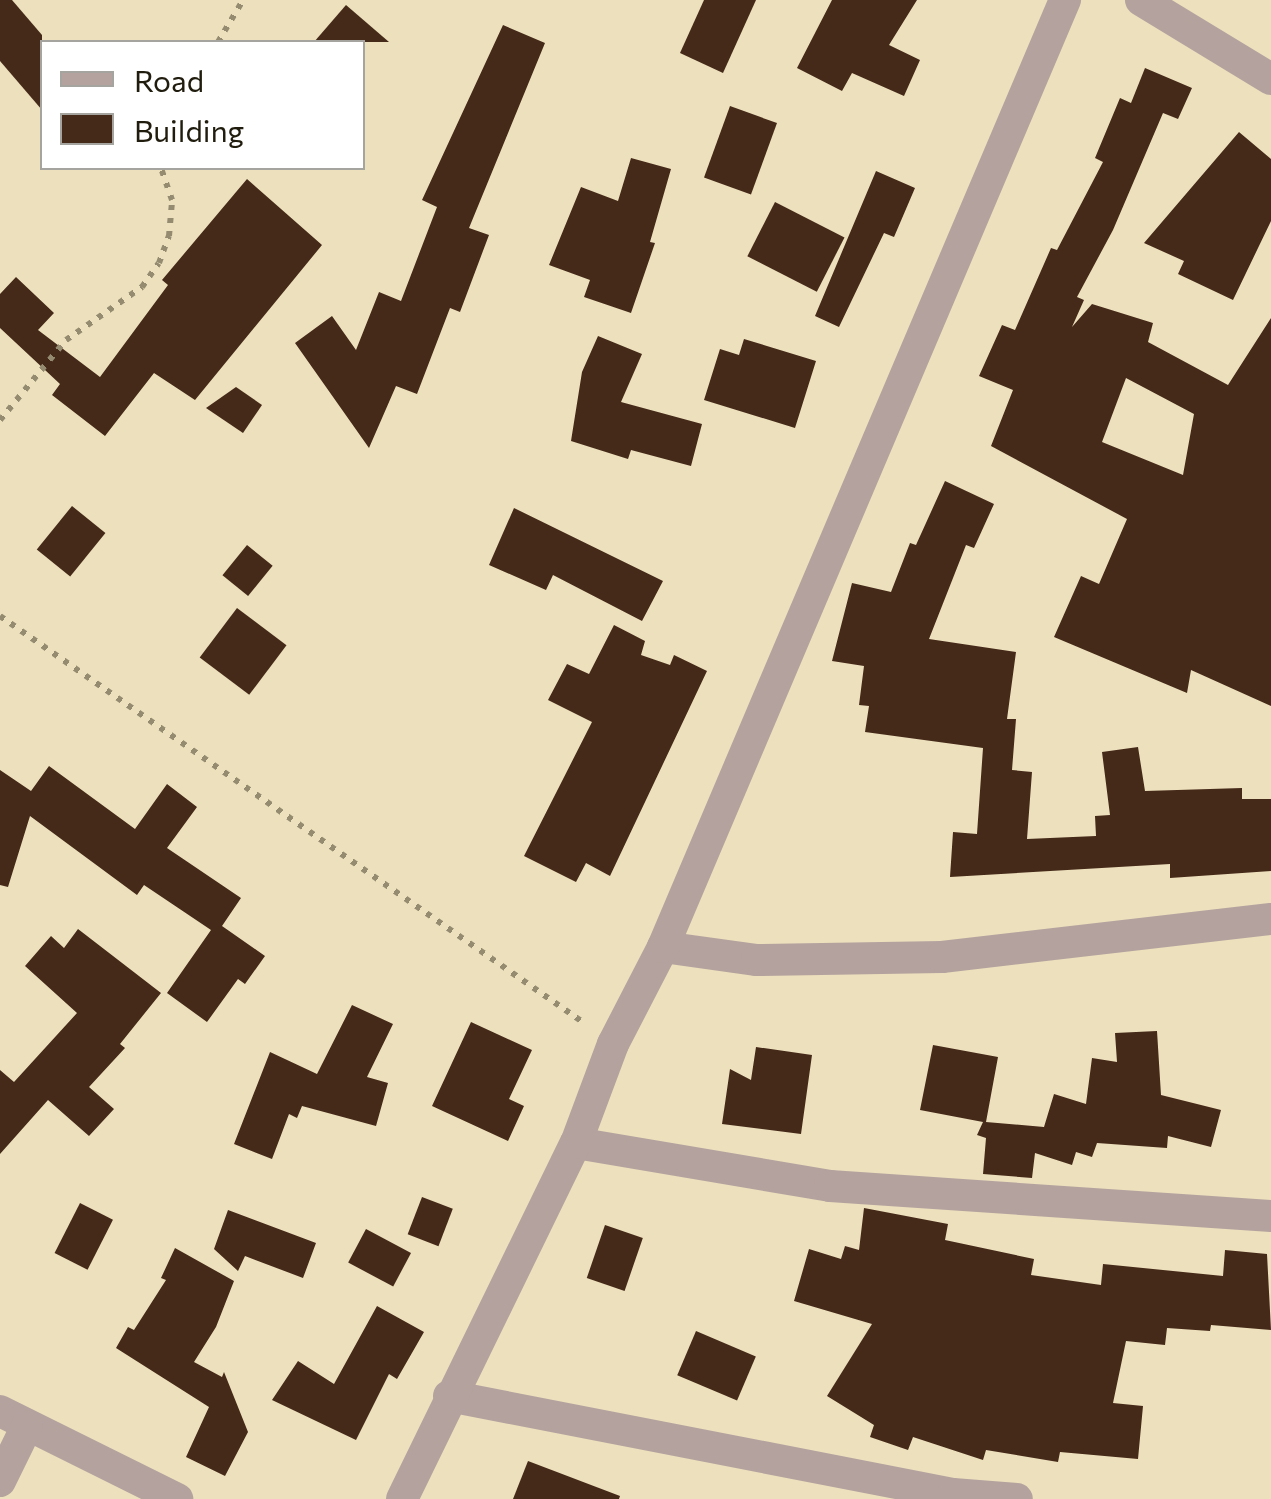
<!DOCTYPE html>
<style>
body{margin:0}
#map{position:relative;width:1271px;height:1499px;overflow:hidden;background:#ede0bc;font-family:Commissioner,sans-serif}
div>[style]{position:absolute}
.building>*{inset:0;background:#452919;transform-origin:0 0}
.path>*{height:6px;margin-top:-3px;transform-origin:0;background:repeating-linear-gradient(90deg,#948b70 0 5px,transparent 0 13px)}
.street>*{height:32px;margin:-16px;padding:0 16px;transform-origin:16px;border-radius:16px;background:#b4a29f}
span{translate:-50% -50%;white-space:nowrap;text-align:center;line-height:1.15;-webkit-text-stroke:10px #fff;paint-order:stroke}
.legend{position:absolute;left:40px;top:40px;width:325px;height:130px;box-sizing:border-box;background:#fff;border:2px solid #a6a49f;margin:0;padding:12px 18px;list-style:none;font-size:30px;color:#201c0e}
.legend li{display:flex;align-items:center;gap:20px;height:50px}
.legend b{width:50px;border:2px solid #a6a49f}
</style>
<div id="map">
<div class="building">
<i style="clip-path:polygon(0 0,12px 0,42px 35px,42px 110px,0 61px)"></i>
<i style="clip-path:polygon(704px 0,756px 0,723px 73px,680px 53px)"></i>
<i style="clip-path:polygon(832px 0,917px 0,889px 45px,920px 60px,904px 96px,852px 73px,842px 91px,797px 68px)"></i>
<i style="clip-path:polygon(346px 5px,389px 42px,314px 42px)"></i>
<i style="clip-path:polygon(503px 25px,545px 43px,469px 228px,489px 235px,460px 312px,450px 308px,417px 394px,396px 386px,369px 448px,295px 343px,332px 316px,356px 350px,379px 292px,401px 301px,437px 207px,422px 200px)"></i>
<i style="clip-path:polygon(evenodd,1145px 68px,1192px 88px,1178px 119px,1163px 113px,1113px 230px,1077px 297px,1084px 300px,1072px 327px,1092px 304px,1153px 323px,1148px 342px,1228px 385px,1271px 318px,1271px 706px,1191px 670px,1187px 693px,1054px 637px,1081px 576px,1099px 584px,1127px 519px,991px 446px,1013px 390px,979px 376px,1002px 325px,1015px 330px,1051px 248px,1057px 250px,1103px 162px,1095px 158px,1120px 98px,1131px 103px,1145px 68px,1126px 378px,1194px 414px,1183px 475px,1102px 442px,1126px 378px)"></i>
<i style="left:730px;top:106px;width:50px;height:76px;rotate:20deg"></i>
<i style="clip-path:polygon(1239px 132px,1271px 159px,1271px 221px,1233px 300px,1178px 274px,1184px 261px,1144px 243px)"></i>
<i style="clip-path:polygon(631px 158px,671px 169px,650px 242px,655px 243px,631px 313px,584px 297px,590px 280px,549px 265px,581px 187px,618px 201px)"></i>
<i style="clip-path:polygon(876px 171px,915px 188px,894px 237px,884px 233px,839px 327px,815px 316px)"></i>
<i style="clip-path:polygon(247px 179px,322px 245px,195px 400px,154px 373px,105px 436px,52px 395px,60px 384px,0 328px,0 294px,16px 277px,54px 313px,38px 330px,100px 377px,168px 285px,162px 280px)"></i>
<i style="left:775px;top:202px;width:78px;height:61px;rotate:27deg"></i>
<i style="clip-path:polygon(598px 336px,642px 354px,621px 402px,702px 424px,691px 466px,631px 450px,628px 459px,571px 441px,582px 372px)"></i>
<i style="clip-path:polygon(744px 339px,816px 361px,795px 428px,704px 400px,720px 349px,739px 355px)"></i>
<i style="clip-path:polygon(236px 387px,262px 405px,243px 433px,206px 408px)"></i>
<i style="clip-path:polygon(945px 481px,994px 504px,974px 548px,966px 545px,929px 639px,1016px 652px,1007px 719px,1016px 719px,1012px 770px,1032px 772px,1027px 839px,1096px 836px,1095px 816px,1110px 815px,1102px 752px,1138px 747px,1145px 791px,1242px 788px,1242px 799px,1271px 799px,1271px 871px,1170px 878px,1170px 864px,950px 877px,953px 832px,977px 834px,983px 748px,865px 732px,869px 706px,859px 705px,864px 666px,832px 661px,852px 583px,891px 592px,910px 543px,916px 545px)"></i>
<i style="left:72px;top:506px;width:43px;height:56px;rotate:39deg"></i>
<i style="clip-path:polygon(514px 508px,663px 581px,642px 621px,553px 575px,546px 590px,489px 565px)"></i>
<i style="left:247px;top:545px;width:33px;height:39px;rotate:39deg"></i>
<i style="left:237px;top:608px;width:62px;height:62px;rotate:37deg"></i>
<i style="clip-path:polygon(614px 625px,645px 641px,641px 655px,670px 665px,674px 655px,707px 671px,610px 876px,586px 863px,576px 882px,524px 856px,592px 722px,548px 700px,567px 664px,589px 674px)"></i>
<i style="clip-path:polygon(49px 766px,135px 829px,167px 784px,197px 807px,167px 848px,241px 898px,222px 926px,265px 956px,245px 984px,238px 979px,207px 1022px,167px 993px,211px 930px,144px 885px,137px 895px,30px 816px,8px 887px,0 885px,0 770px,31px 791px)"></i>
<i style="clip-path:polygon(78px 929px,161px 993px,120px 1044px,125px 1048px,89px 1087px,114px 1109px,89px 1136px,48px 1100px,0 1154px,0 1070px,14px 1082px,77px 1013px,25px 966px,51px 936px,64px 948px)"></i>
<i style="clip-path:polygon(352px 1005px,393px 1024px,367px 1077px,388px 1083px,376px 1126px,302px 1106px,297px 1118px,289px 1114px,272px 1159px,234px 1144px,270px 1052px,317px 1074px)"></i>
<i style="clip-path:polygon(471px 1022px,532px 1050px,509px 1099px,524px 1106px,508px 1141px,432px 1106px)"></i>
<i style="clip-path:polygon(1157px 1031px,1161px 1095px,1221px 1110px,1211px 1147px,1168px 1136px,1167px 1148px,1097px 1143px,1092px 1157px,1076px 1152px,1072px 1165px,1035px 1153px,1032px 1178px,983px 1174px,986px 1138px,977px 1135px,983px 1122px,920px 1110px,933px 1045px,998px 1057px,986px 1122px,1044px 1127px,1054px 1094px,1086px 1104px,1092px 1058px,1117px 1062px,1115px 1033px)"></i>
<i style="clip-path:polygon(756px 1047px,812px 1055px,801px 1134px,722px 1124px,730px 1069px,751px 1080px)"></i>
<i style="left:422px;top:1197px;width:33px;height:40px;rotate:21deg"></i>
<i style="left:80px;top:1203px;width:37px;height:56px;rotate:27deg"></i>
<i style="clip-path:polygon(864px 1208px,948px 1224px,945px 1240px,1034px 1259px,1031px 1275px,1101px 1285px,1103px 1264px,1223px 1276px,1225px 1250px,1267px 1254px,1271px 1330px,1211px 1325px,1210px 1331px,1167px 1328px,1165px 1345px,1126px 1341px,1113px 1403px,1143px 1406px,1138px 1459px,1060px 1452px,1058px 1462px,986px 1450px,983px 1460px,913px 1437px,908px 1450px,870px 1437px,874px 1425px,827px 1396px,872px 1324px,794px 1301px,809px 1249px,841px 1259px,845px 1246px,859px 1250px)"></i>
<i style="clip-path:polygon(228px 1210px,316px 1243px,303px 1278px,245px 1256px,238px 1271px,214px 1249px)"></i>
<i style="left:605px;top:1225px;width:40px;height:56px;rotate:19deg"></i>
<i style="left:366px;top:1229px;width:51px;height:38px;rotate:28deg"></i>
<i style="clip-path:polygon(175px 1248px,234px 1281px,216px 1327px,194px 1362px,222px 1377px,224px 1372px,248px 1432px,225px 1476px,186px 1457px,209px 1407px,116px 1348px,128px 1327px,134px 1330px,166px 1280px,161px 1278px)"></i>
<i style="clip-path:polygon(377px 1306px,424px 1332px,397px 1379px,389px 1374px,356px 1440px,272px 1400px,298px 1361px,334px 1384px)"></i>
<i style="left:696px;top:1331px;width:65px;height:48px;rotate:23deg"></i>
<i style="clip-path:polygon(528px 1461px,620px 1496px,619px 1499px,513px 1499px)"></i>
</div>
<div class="path">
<i style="left:218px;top:42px;width:49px;rotate:-59.2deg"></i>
<i style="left:0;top:420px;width:104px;rotate:-50.5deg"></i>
<i style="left:66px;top:340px;width:93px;rotate:-34.9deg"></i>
<i style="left:142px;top:287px;width:29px;rotate:-55deg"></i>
<i style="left:159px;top:263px;width:29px;rotate:-70deg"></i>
<i style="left:169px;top:236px;width:36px;rotate:-85deg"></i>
<i style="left:172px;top:200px;width:34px;rotate:-109deg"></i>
<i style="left:0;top:616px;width:712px;rotate:34.87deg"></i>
</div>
<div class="street">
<i style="left:1141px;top:0;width:152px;rotate:31.3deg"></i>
<i style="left:663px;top:947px;width:95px;rotate:7.9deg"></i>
<i style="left:757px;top:960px;width:185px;rotate:-0.9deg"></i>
<i style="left:942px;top:957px;width:331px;rotate:-6.6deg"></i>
<i style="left:576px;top:1143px;width:258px;rotate:9.6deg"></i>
<i style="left:830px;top:1186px;width:442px;rotate:3.9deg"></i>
<i style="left:449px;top:1396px;width:513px;rotate:11deg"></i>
<i style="left:953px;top:1494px;width:64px;rotate:4.5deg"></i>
<i style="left:0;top:1411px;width:198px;rotate:26.4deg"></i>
<i style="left:0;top:1481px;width:61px;rotate:-63.9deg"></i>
<i style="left:402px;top:1499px;width:396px;rotate:-64deg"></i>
<i style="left:576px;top:1143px;width:106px;rotate:-69.5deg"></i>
<i style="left:613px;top:1044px;width:109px;rotate:-62.7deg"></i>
<i style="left:663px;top:947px;width:1029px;rotate:-67deg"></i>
</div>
<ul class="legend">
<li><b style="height:12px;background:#b4a29f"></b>Road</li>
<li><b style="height:28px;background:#452919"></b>Building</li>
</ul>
</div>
